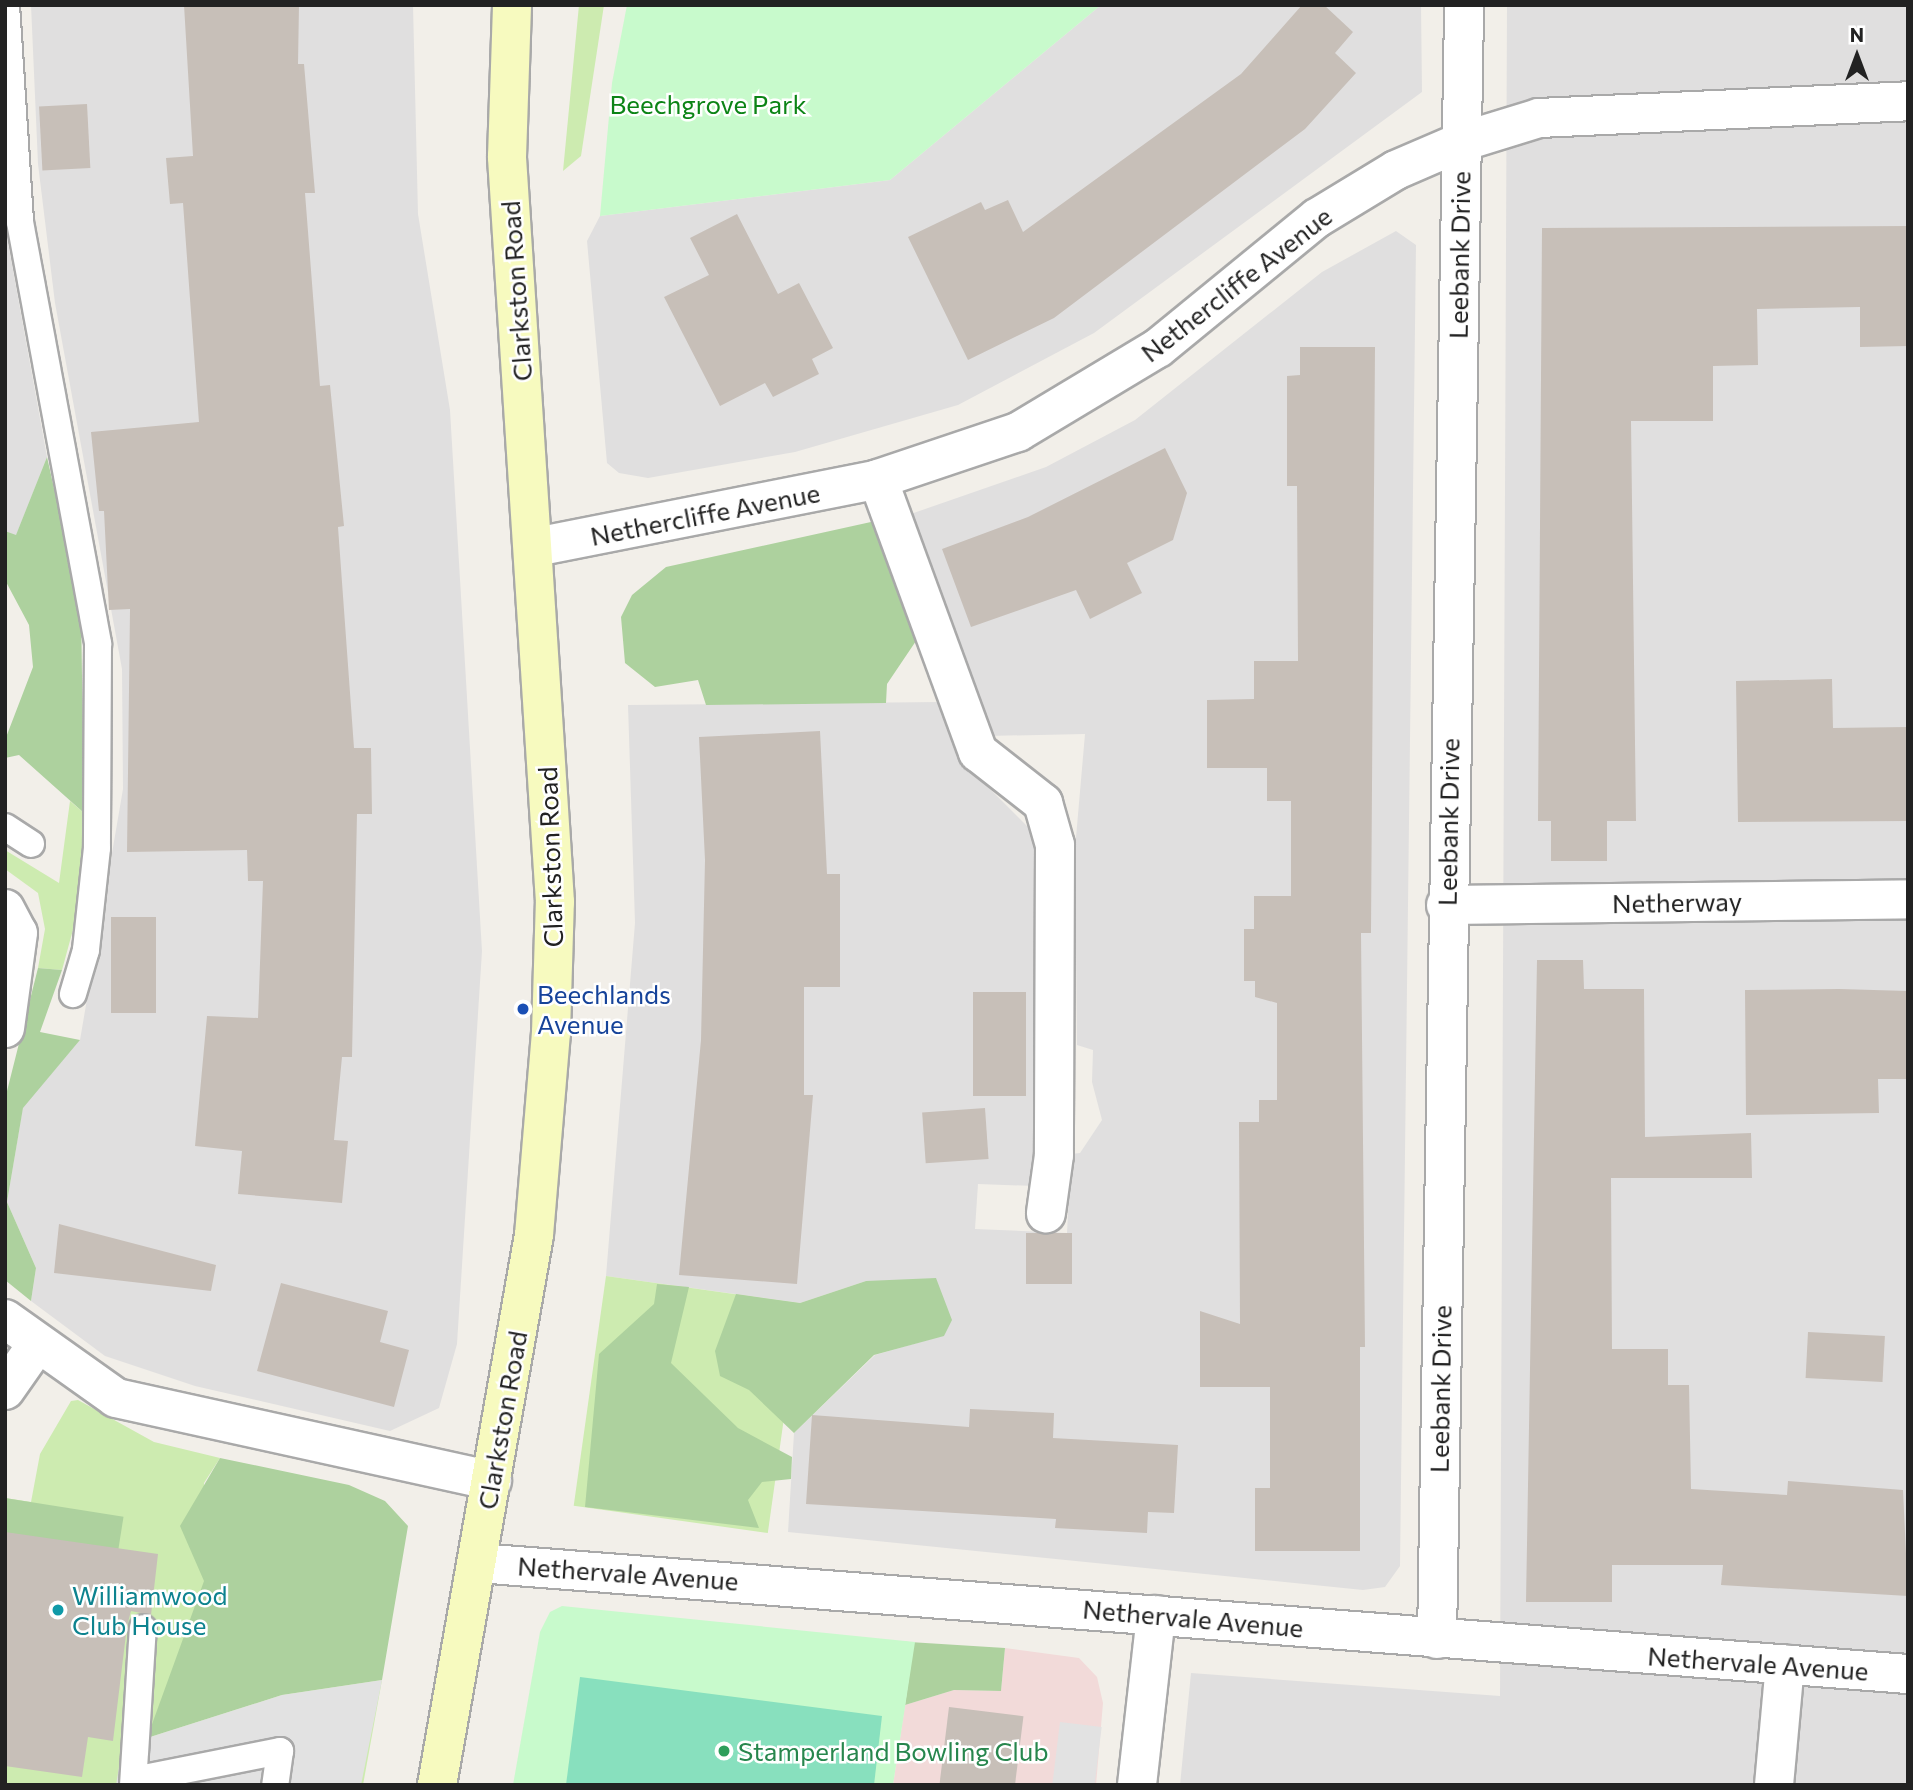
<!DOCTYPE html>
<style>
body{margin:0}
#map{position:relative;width:1913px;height:1790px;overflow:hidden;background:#f2efe9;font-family:Commissioner,sans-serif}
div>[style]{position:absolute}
.residential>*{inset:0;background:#e0dfdf}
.commercial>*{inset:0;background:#f2dad9}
.grass>*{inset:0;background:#cdebb0;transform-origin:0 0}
.forest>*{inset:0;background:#add19e;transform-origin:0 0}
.park>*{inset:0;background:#c8facc}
.pitch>*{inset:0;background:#88e0be}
.parking>*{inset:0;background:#e2e2e2;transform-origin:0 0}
.building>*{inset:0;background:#c7bfb8;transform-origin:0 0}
.roads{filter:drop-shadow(2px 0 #a9a9a9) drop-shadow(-2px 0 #a9a9a9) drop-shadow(0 2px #a9a9a9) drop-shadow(0 -2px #a9a9a9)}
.service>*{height:26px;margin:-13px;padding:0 13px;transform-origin:13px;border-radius:13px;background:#fff}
.minor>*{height:38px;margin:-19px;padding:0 19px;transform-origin:19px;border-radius:19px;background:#fff}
.secondary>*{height:38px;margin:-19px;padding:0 19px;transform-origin:19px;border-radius:19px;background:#f7fabf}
.dots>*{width:19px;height:19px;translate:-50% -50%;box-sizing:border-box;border:4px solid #fff;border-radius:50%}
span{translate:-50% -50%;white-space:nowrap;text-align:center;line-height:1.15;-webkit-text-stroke:5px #fff;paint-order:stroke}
.park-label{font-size:26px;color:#0c8416}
.street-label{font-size:26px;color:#222}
.transit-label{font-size:26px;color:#164399}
.left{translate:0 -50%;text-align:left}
.culture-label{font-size:26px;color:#0d838f}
.leisure-label{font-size:26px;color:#27864d}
.frame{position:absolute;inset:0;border:7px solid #222;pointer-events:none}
.north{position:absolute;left:1822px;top:21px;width:70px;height:70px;-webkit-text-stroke:5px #fff;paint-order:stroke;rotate:0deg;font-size:19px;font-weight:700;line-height:28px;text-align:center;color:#222}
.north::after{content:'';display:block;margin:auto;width:24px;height:32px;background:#222;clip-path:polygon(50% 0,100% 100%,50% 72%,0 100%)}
</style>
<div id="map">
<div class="residential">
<i style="clip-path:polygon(31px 5px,413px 5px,418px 214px,450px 410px,482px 951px,457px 1344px,439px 1408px,390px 1431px,195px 1386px,105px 1356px,31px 1301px,36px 1268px,7px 1202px,23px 1107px,80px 1040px,123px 789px,122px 669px,55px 303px,38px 164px)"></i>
<i style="clip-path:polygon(1101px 5px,1421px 5px,1422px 92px,1094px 333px,958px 405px,795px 452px,648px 478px,619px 473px,607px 463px,587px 241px,600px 216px,890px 180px)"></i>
<i style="clip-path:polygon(1507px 5px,1908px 5px,1908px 1785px,1180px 1785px,1191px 1673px,1500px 1696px)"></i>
<i style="clip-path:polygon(5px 226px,47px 457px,16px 536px,5px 531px)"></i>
<i style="clip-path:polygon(1396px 231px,1416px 245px,1400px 1566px,1385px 1587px,1363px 1590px,788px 1532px,794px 1433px,875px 1355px,945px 1335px,866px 1281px,800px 1303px,606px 1276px,635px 923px,628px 705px,940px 702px,964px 763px,1031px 830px,1038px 853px,1035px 1186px,978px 1184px,975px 1229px,1067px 1233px,1071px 1154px,1080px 1153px,1102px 1120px,1092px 1082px,1093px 1050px,1077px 1045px,1075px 849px,1085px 734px,987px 736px,905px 516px,1046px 467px,1135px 420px,1322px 272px)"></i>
</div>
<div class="commercial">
<i style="clip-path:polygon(1005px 1648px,1079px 1658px,1097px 1677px,1103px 1703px,1096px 1785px,893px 1785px,905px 1705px,954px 1690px,1001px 1691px)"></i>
</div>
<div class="grass">
<i style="clip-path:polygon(579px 5px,604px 5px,581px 156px,563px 171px)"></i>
<i style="clip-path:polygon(70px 801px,84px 813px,83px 893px,62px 970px,38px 968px,45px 929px,38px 893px,5px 869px,5px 850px,59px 883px)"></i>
<i style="left:606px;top:1276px;width:196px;height:232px;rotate:8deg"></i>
<i style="clip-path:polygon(78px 1400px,154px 1442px,220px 1458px,204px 1483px,204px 1581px,382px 1680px,363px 1785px,5px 1785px,5px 1498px,31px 1502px,40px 1454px,71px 1401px)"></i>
</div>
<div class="forest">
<i style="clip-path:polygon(47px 457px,81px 608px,84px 813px,19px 755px,5px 758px,5px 740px,33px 667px,29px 625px,5px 580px,5px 531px,16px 535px)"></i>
<i style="clip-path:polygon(880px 520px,918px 638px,887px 684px,886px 703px,706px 705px,698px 680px,655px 687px,625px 663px,621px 617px,632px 595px,666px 567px)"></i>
<i style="clip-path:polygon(38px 968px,62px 970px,40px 1032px,80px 1040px,23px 1108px,7px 1202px,36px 1268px,31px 1301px,5px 1280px,5px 1099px)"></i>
<i style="clip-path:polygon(936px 1278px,952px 1320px,944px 1336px,874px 1355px,794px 1433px,749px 1390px,720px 1376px,715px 1351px,736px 1294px,800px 1303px,866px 1281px)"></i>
<i style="clip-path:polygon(657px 1284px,689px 1287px,671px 1363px,738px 1428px,792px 1457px,791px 1479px,762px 1482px,748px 1500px,759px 1528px,585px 1507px,599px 1354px,654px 1304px)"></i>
<i style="clip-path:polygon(220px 1458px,349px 1485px,385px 1501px,408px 1526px,382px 1680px,282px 1695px,147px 1738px,204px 1581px,180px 1526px)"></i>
<i style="left:5px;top:1498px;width:120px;height:34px;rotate:9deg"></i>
<i style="clip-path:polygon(798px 1635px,1005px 1648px,1001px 1691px,954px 1690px,905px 1705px,911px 1663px)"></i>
</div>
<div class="park">
<i style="clip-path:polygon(627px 5px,1101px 5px,890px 180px,600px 216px,612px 83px)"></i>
<i style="clip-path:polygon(562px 1606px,915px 1642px,893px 1785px,513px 1785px,540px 1632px,550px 1612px)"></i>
</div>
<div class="pitch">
<i style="clip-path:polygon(580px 1677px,882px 1716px,874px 1785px,566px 1785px)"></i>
</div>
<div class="parking">
<i style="clip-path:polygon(382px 1680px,361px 1785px,116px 1785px,121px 1755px,147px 1738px,282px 1695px)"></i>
<i style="left:1060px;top:1722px;width:42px;height:63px;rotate:7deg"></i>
</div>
<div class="building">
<i style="clip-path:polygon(184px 5px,299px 5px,298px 64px,304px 64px,315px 193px,305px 193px,320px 386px,330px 385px,344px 526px,338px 527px,354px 748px,371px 748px,372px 814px,357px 814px,352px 1057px,342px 1057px,334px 1140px,348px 1141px,342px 1203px,238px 1194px,242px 1151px,195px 1146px,207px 1016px,258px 1018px,263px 881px,248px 881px,247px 850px,127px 852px,130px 609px,109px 610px,104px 511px,99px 511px,91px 432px,199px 422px,183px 203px,170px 204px,166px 158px,193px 156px)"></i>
<i style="clip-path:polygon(1302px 5px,1324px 5px,1353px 32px,1335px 53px,1356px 73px,1305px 129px,1054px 318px,968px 360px,908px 237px,981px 202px,985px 210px,1008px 200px,1023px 232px,1241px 74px)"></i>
<i style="left:87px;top:104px;width:64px;height:48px;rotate:87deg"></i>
<i style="clip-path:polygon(737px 214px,778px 294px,799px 283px,833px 348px,812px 359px,819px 374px,773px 397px,765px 383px,720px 406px,664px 297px,709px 275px,690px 238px)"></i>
<i style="clip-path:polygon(1908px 226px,1908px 346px,1860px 347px,1860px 307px,1757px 309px,1758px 365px,1713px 366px,1713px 421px,1631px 421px,1636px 821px,1607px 821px,1607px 861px,1551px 861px,1551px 821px,1538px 821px,1542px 228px)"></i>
<i style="clip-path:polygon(1300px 347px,1375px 347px,1371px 933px,1361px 933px,1365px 1347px,1360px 1347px,1360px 1551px,1255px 1551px,1255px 1488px,1270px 1488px,1270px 1387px,1200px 1387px,1200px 1311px,1240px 1324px,1239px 1122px,1259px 1122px,1259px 1100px,1277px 1100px,1277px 1003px,1255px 997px,1255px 981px,1244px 981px,1244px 929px,1254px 929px,1254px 896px,1291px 896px,1291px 801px,1267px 801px,1267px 768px,1207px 768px,1207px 700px,1254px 699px,1254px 661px,1298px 661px,1297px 486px,1287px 486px,1287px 376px,1300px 375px)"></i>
<i style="clip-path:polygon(1165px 448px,1187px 493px,1173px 540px,1127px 563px,1142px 593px,1090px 619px,1076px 590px,971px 627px,942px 549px,1028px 517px)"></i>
<i style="clip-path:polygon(1832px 679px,1833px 728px,1908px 727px,1908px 821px,1738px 822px,1736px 681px)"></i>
<i style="clip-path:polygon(820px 731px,827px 874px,840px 874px,840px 987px,804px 987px,804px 1095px,813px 1095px,797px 1284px,679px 1275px,701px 1040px,705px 860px,699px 737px)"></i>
<i style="left:111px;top:917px;width:45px;height:96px"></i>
<i style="clip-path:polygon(1537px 960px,1583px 960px,1584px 989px,1644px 989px,1645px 1137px,1751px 1133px,1752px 1178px,1611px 1178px,1612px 1349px,1668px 1349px,1668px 1385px,1689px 1385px,1691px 1489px,1787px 1495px,1788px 1481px,1903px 1490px,1908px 1596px,1721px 1585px,1723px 1565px,1612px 1565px,1612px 1602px,1526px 1602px)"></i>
<i style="clip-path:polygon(1839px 989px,1908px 991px,1908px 1079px,1878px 1079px,1879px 1113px,1746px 1115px,1745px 990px)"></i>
<i style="left:973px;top:992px;width:53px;height:104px"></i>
<i style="left:985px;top:1108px;width:51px;height:63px;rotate:86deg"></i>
<i style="clip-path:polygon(59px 1224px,216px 1265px,211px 1291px,54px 1273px)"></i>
<i style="left:1026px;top:1233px;width:46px;height:51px"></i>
<i style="clip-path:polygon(281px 1283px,388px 1311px,380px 1342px,409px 1350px,394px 1407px,257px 1371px)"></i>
<i style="left:1808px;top:1332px;width:77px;height:46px;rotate:3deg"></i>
<i style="clip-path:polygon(970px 1409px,1054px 1413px,1053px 1438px,1178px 1445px,1174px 1513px,1148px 1512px,1147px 1533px,1055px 1528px,1056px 1519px,806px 1504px,812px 1415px,969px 1427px)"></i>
<i style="clip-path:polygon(5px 1532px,158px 1554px,151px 1615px,131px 1611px,127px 1626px,113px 1741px,88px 1737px,82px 1777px,5px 1766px)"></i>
<i style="left:949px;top:1707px;width:75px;height:79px;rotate:7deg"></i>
</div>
<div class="roads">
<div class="service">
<i style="left:6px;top:5px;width:217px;rotate:86.3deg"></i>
<i style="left:20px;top:222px;width:429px;rotate:79.5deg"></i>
<i style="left:98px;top:644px;width:204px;rotate:90.3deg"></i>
<i style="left:97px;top:848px;width:103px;rotate:96.2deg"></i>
<i style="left:86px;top:950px;width:46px;rotate:106.5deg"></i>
<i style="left:5px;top:827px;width:31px;rotate:33deg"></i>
<i style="left:134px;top:1780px;width:149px;rotate:-11.2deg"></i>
<i style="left:280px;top:1751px;width:34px;rotate:98deg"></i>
<i style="left:133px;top:1785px;width:157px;rotate:-86.4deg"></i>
</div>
<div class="minor">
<i style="left:878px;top:479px;width:291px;rotate:69.9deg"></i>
<i style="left:978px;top:752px;width:83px;rotate:38.1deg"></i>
<i style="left:1043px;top:803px;width:44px;rotate:74.1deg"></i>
<i style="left:1055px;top:845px;width:310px;rotate:90.2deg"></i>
<i style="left:1054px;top:1155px;width:59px;rotate:97.9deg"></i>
<i style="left:536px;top:547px;width:349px;rotate:-11.2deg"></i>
<i style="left:878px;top:479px;width:148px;rotate:-18.6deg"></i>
<i style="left:1018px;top:432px;width:163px;rotate:-31deg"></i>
<i style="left:1158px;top:348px;width:205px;rotate:-39.3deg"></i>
<i style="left:1317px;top:218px;width:92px;rotate:-31.3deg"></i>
<i style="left:1396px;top:170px;width:71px;rotate:-23.3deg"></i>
<i style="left:1461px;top:142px;width:82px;rotate:-17.1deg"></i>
<i style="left:1539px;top:118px;width:369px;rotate:-2.6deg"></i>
<i style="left:1446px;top:905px;width:462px;rotate:-0.7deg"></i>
<i style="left:5px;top:909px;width:27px;rotate:62deg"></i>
<i style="left:18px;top:933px;width:96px;rotate:97.8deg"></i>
<i style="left:5px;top:1319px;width:136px;rotate:35.4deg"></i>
<i style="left:116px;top:1398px;width:385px;rotate:12.4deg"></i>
<i style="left:5px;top:1390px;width:57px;rotate:-54.9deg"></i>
<i style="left:478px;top:1563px;width:1434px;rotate:4.44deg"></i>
<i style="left:1437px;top:1639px;width:1634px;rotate:-89.05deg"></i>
<i style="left:1137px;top:1785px;width:171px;rotate:-83.6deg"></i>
<i style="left:1774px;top:1785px;width:121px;rotate:-84.8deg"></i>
</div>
<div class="secondary">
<i style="left:437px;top:1785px;width:558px;rotate:-80deg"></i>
<i style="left:534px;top:1235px;width:203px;rotate:-85.2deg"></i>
<i style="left:551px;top:1033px;width:131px;rotate:-88.3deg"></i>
<i style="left:555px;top:902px;width:747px;rotate:-93.69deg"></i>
<i style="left:507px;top:157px;width:152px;rotate:-88.1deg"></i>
</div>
</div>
<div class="dots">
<i style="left:523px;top:1009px;background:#1a4fb4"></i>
<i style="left:58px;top:1610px;background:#0f9aa8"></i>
<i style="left:724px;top:1751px;background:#2e9e5b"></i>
</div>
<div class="park-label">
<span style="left:708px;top:104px">Beechgrove Park</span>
</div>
<div class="street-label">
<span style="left:1459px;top:255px;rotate:-89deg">Leebank Drive</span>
<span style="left:1236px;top:284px;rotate:-38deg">Nethercliffe Avenue</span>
<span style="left:516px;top:291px;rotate:-94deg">Clarkston Road</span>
<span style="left:705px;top:514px;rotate:-11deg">Nethercliffe Avenue</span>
<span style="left:1448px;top:822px;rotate:-89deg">Leebank Drive</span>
<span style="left:550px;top:857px;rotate:-92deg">Clarkston Road</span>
<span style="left:1677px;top:902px;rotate:-1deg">Netherway</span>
<span style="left:1440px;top:1389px;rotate:-89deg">Leebank Drive</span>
<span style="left:502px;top:1420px;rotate:-80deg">Clarkston Road</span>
<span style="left:628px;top:1573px;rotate:4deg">Nethervale Avenue</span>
<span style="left:1193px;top:1618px;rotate:5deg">Nethervale Avenue</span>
<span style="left:1758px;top:1663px;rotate:4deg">Nethervale Avenue</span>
</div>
<div class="transit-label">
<span class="left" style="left:537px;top:1009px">Beechlands<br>Avenue</span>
</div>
<div class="culture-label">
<span class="left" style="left:72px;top:1610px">Williamwood<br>Club House</span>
</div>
<div class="leisure-label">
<span class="left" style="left:738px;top:1751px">Stamperland Bowling Club</span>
</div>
<div class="frame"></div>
<div class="north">N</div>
</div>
